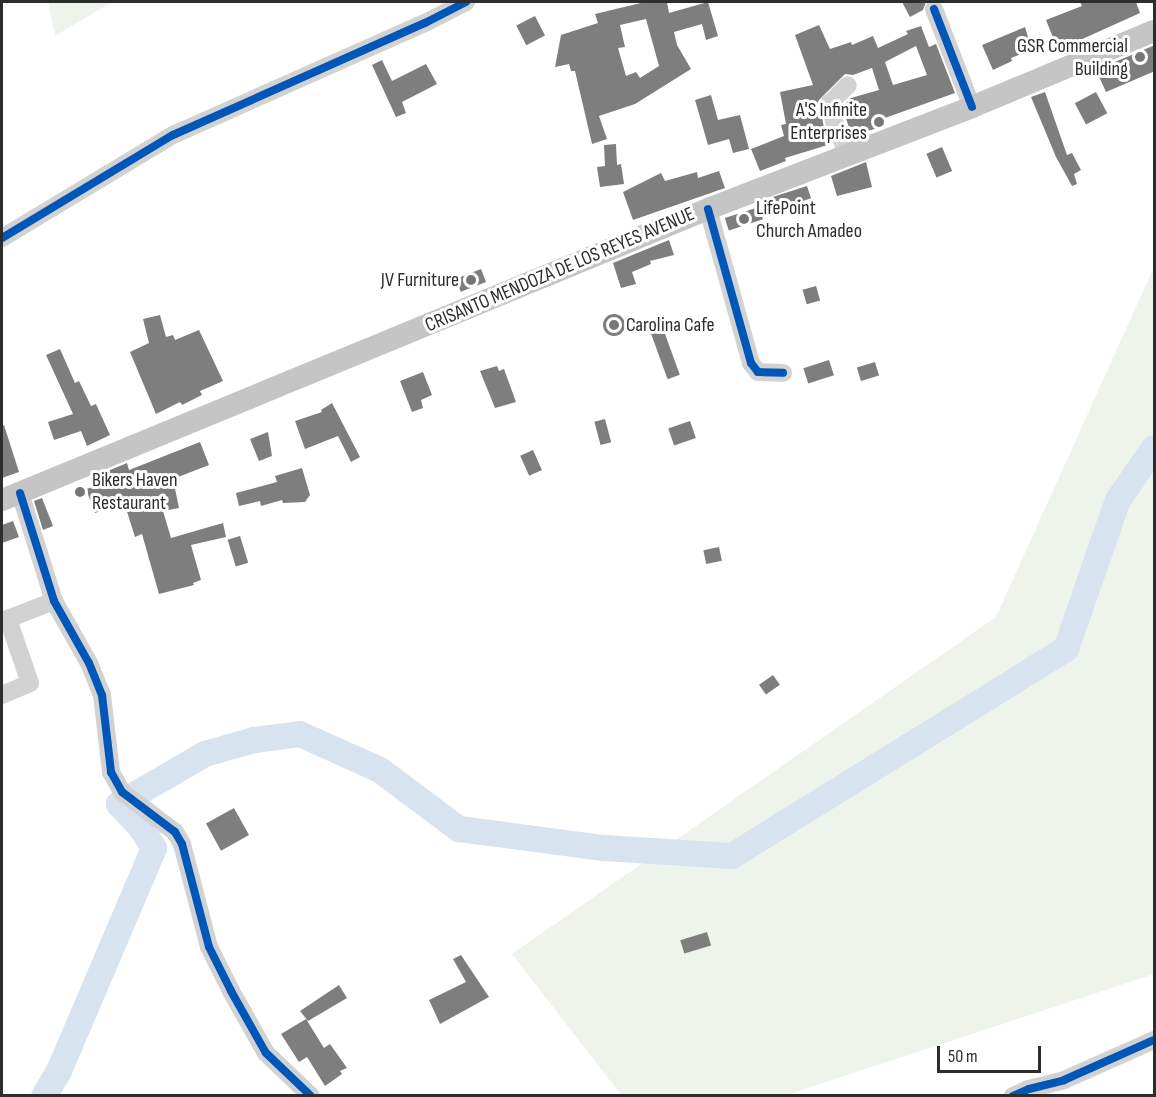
<!DOCTYPE html>
<style>
body{margin:0}
#map{position:relative;width:1156px;height:1097px;overflow:hidden;background:#fff;font-family:"Sofia Sans Condensed",sans-serif}
div>[style]{position:absolute}
.green>*{inset:0;background:#eef3eb}
.river>*{height:26px;margin:-13px;padding:0 13px;transform-origin:13px;border-radius:13px;background:#d8e3f0}
.building>*{inset:0;background:#7e7e7e;transform-origin:0 0}
.round{border-radius:50%}
.minor>*{height:18px;margin:-9px;padding:0 9px;transform-origin:9px;border-radius:9px;background:#d2d2d2}
.major>*{height:22px;margin:-11px;padding:0 11px;transform-origin:11px;border-radius:11px;background:#c5c5c5}
.cycleway>*{height:8px;margin:-4px;padding:0 4px;transform-origin:4px;border-radius:4px;background:#0057b8}
.dots>*{width:16px;height:16px;translate:-50% -50%;box-sizing:border-box;border:3px solid #fff;border-radius:50%}
span{translate:-50% -50%;white-space:nowrap;text-align:center;line-height:1.15;-webkit-text-stroke:6px #fff;paint-order:stroke}
.poi-label{font-size:20px;color:#2d2d2d}
.right{translate:-100% -50%;text-align:right}
.left{translate:0 -50%;text-align:left}
.street-label{font-size:20px;color:#2d2d2d}
.frame{position:absolute;inset:0;border:3px solid #2d2d2d;pointer-events:none}
.scale{position:absolute;left:937px;top:1046px;width:104px;height:27px;box-sizing:border-box;border:3px solid #2d2d2d;border-top:0;padding-left:8px;font-size:18px;line-height:21px;white-space:nowrap;color:#2d2d2d;-webkit-text-stroke:4px #fff;paint-order:stroke}
</style>
<div id="map">
<div class="green">
<i style="clip-path:polygon(48px 2px,112px 2px,55px 36px)"></i>
<i style="clip-path:polygon(1154px 267px,1154px 974px,787px 1095px,622px 1096px,512px 954px,996px 617px)"></i>
</div>
<div class="river">
<i style="left:44px;top:1096px;width:29px;rotate:-59deg"></i>
<i style="left:59px;top:1071px;width:242px;rotate:-66.9deg"></i>
<i style="left:154px;top:848px;width:27px;rotate:-123deg"></i>
<i style="left:139px;top:825px;width:29px;rotate:-134deg"></i>
<i style="left:119px;top:804px;width:99px;rotate:-30.2deg"></i>
<i style="left:205px;top:754px;width:51px;rotate:-15.9deg"></i>
<i style="left:254px;top:740px;width:46px;rotate:-7.4deg"></i>
<i style="left:300px;top:734px;width:88px;rotate:24.2deg"></i>
<i style="left:380px;top:770px;width:99px;rotate:36.8deg"></i>
<i style="left:459px;top:829px;width:146px;rotate:7.5deg"></i>
<i style="left:604px;top:848px;width:128px;rotate:3.6deg"></i>
<i style="left:732px;top:856px;width:393px;rotate:-31.8deg"></i>
<i style="left:1066px;top:649px;width:158px;rotate:-70.8deg"></i>
<i style="left:1118px;top:500px;width:63px;rotate:-55.3deg"></i>
</div>
<div class="building">
<i style="clip-path:polygon(evenodd,645px 2px,667px 2px,669px 13px,708px 2px,718px 36px,706px 40px,702px 24px,674px 32px,677px 45px,691px 69px,635px 104px,599px 116px,607px 139px,592px 144px,575px 71px,571px 71px,569px 64px,555px 67px,561px 35px,598px 23px,595px 14px,645px 2px,646px 19px,659px 66px,640px 78px,636px 72px,626px 76px,618px 48px,625px 47px,620px 25px,646px 19px)"></i>
<i style="clip-path:polygon(902px 2px,926px 2px,923px 10px,910px 17px)"></i>
<i style="clip-path:polygon(1080px 2px,1136px 2px,1140px 13px,1058px 50px,1046px 20px,1082px 6px)"></i>
<i style="left:535px;top:16px;width:22px;height:21px;rotate:63deg"></i>
<i style="clip-path:polygon(evenodd,819px 25px,830px 49px,851px 42px,852px 45px,873px 36px,878px 48px,908px 34px,906px 31px,921px 26px,929px 47px,936px 44px,955px 93px,882px 119px,884px 126px,852px 136px,842px 107px,851px 98px,879px 90px,872px 68px,853px 75px,845px 74px,819px 100px,824px 128px,831px 144px,785px 158px,786px 161px,760px 171px,751px 149px,784px 136px,781px 125px,786px 124px,780px 92px,813px 85px,795px 35px,819px 25px,916px 46px,927px 75px,893px 85px,885px 62px,916px 46px)"></i>
<i style="clip-path:polygon(1025px 27px,1032px 50px,1011px 58px,1012px 61px,993px 70px,982px 45px)"></i>
<i style="clip-path:polygon(1155px 45px,1155px 71px,1106px 92px,1096px 70px)"></i>
<i style="clip-path:polygon(382px 60px,392px 81px,426px 64px,437px 84px,402px 102px,406px 113px,396px 117px,372px 65px)"></i>
<i style="clip-path:polygon(1045px 92px,1067px 155px,1072px 153px,1081px 170px,1074px 174px,1077px 184px,1072px 186px,1056px 157px,1031px 97px)"></i>
<i style="left:1096px;top:92px;width:24px;height:24px;rotate:62deg"></i>
<i style="clip-path:polygon(711px 95px,718px 120px,740px 115px,749px 149px,733px 153px,729px 139px,708px 145px,695px 100px)"></i>
<i style="clip-path:polygon(616px 144px,617px 165px,621px 164px,624px 184px,600px 187px,597px 167px,605px 166px,604px 145px)"></i>
<i style="left:942px;top:147px;width:26px;height:17px;rotate:67deg"></i>
<i style="clip-path:polygon(866px 162px,872px 187px,837px 196px,831px 176px)"></i>
<i style="clip-path:polygon(719px 171px,725px 188px,633px 220px,623px 192px,661px 173px,665px 181px,697px 172px,698px 178px)"></i>
<i style="left:807px;top:186px;width:13px;height:36px;rotate:72deg"></i>
<i style="left:759px;top:207px;width:13px;height:36px;rotate:72deg"></i>
<i style="clip-path:polygon(669px 240px,674px 255px,650px 261px,651px 264px,632px 272px,636px 284px,621px 288px,613px 263px)"></i>
<i style="left:481px;top:269px;width:14px;height:27px;rotate:69deg"></i>
<i style="left:816px;top:286px;width:15px;height:14px;rotate:74deg"></i>
<i class="round" style="left:603px;top:314px;width:22px;height:22px"></i>
<i style="clip-path:polygon(160px 315px,166px 337px,173px 335px,175px 340px,199px 330px,223px 381px,200px 391px,202px 395px,182px 405px,180px 402px,156px 414px,130px 352px,149px 343px,143px 319px)"></i>
<i style="left:661px;top:323px;width:55px;height:13px;rotate:70deg"></i>
<i style="clip-path:polygon(60px 349px,75px 383px,79px 381px,91px 406px,96px 404px,110px 435px,87px 446px,81px 431px,54px 440px,48px 422px,73px 414px,46px 355px)"></i>
<i style="left:829px;top:360px;width:16px;height:27px;rotate:72deg"></i>
<i style="left:875px;top:362px;width:14px;height:19px;rotate:73deg"></i>
<i style="clip-path:polygon(497px 366px,499px 371px,504px 369px,516px 402px,495px 408px,480px 371px)"></i>
<i style="clip-path:polygon(423px 372px,432px 395px,421px 400px,423px 408px,412px 412px,400px 381px)"></i>
<i style="clip-path:polygon(332px 403px,360px 457px,351px 462px,338px 436px,305px 449px,295px 421px,322px 412px,321px 410px)"></i>
<i style="left:605px;top:419px;width:24px;height:11px;rotate:75deg"></i>
<i style="left:690px;top:421px;width:18px;height:23px;rotate:71deg"></i>
<i style="clip-path:polygon(4px 425px,19px 472px,2px 478px,2px 426px)"></i>
<i style="clip-path:polygon(268px 432px,272px 456px,259px 461px,250px 439px)"></i>
<i style="clip-path:polygon(200px 442px,209px 465px,173px 479px,179px 508px,163px 511px,171px 538px,223px 523px,226px 537px,191px 545px,201px 580px,193px 583px,194px 585px,159px 594px,142px 534px,135px 537px,124px 502px,95px 513px,86px 489px,107px 482px,103px 473px,127px 463px,129px 470px)"></i>
<i style="left:533px;top:450px;width:22px;height:14px;rotate:66deg"></i>
<i style="clip-path:polygon(302px 468px,310px 495px,305px 502px,283px 503px,282px 500px,261px 506px,260px 501px,239px 506px,236px 493px,277px 482px,275px 476px)"></i>
<i style="clip-path:polygon(42px 498px,53px 526px,43px 530px,34px 501px)"></i>
<i style="clip-path:polygon(13px 521px,19px 537px,2px 543px,2px 525px)"></i>
<i style="left:240px;top:536px;width:28px;height:13px;rotate:73deg"></i>
<i style="left:719px;top:547px;width:14px;height:16px;rotate:78deg"></i>
<i style="left:773px;top:675px;width:12px;height:17px;rotate:55deg"></i>
<i style="left:234px;top:808px;width:31px;height:32px;rotate:61deg"></i>
<i style="left:707px;top:932px;width:14px;height:28px;rotate:73deg"></i>
<i style="clip-path:polygon(461px 955px,489px 997px,440px 1024px,429px 1000px,466px 982px,453px 959px)"></i>
<i style="clip-path:polygon(339px 985px,347px 998px,308px 1021px,300px 1011px)"></i>
<i style="clip-path:polygon(306px 1019px,324px 1048px,330px 1044px,347px 1068px,340px 1071px,342px 1074px,325px 1086px,307px 1057px,299px 1062px,281px 1034px)"></i>
</div>
<div class="minor">
<i style="left:934px;top:9px;width:105px;rotate:68.8deg"></i>
<i style="left:848px;top:154px;width:32px;rotate:-114deg"></i>
<i style="left:835px;top:125px;width:23px;rotate:-103deg"></i>
<i style="left:830px;top:103px;width:25px;rotate:-45deg"></i>
<i style="left:708px;top:209px;width:160px;rotate:74.4deg"></i>
<i style="left:751px;top:363px;width:11px;rotate:52deg"></i>
<i style="left:758px;top:372px;width:25px;rotate:2deg"></i>
<i style="left:2px;top:238px;width:200px;rotate:-31.1deg"></i>
<i style="left:173px;top:135px;width:276px;rotate:-24deg"></i>
<i style="left:425px;top:23px;width:46px;rotate:-27.1deg"></i>
<i style="left:20px;top:493px;width:113px;rotate:72.5deg"></i>
<i style="left:54px;top:601px;width:71px;rotate:60.6deg"></i>
<i style="left:89px;top:663px;width:35px;rotate:68deg"></i>
<i style="left:102px;top:695px;width:78px;rotate:83.3deg"></i>
<i style="left:111px;top:772px;width:23px;rotate:61deg"></i>
<i style="left:122px;top:792px;width:66px;rotate:37deg"></i>
<i style="left:175px;top:832px;width:14px;rotate:60deg"></i>
<i style="left:182px;top:844px;width:106px;rotate:75.3deg"></i>
<i style="left:209px;top:947px;width:49px;rotate:63.4deg"></i>
<i style="left:231px;top:991px;width:71px;rotate:60.6deg"></i>
<i style="left:266px;top:1053px;width:62px;rotate:43.7deg"></i>
<i style="left:2px;top:621px;width:56px;rotate:-21deg"></i>
<i style="left:2px;top:695px;width:30px;rotate:-23deg"></i>
<i style="left:30px;top:683px;width:68px;rotate:-109deg"></i>
<i style="left:1013px;top:1096px;width:17px;rotate:-24deg"></i>
<i style="left:1029px;top:1089px;width:36px;rotate:-14deg"></i>
<i style="left:1064px;top:1080px;width:98px;rotate:-24deg"></i>
</div>
<div class="major">
<i style="left:2px;top:500px;width:764px;rotate:-22.4deg"></i>
<i style="left:708px;top:209px;width:283px;rotate:-21.1deg"></i>
<i style="left:972px;top:107px;width:197px;rotate:-22.7deg"></i>
</div>
<div class="cycleway">
<i style="left:934px;top:9px;width:105px;rotate:68.8deg"></i>
<i style="left:708px;top:209px;width:160px;rotate:74.4deg"></i>
<i style="left:751px;top:363px;width:11px;rotate:52deg"></i>
<i style="left:758px;top:372px;width:25px;rotate:2deg"></i>
<i style="left:2px;top:238px;width:200px;rotate:-31.1deg"></i>
<i style="left:173px;top:135px;width:276px;rotate:-24deg"></i>
<i style="left:425px;top:23px;width:46px;rotate:-27.1deg"></i>
<i style="left:20px;top:493px;width:113px;rotate:72.5deg"></i>
<i style="left:54px;top:601px;width:71px;rotate:60.6deg"></i>
<i style="left:89px;top:663px;width:35px;rotate:68deg"></i>
<i style="left:102px;top:695px;width:78px;rotate:83.3deg"></i>
<i style="left:111px;top:772px;width:23px;rotate:61deg"></i>
<i style="left:122px;top:792px;width:66px;rotate:37deg"></i>
<i style="left:175px;top:832px;width:14px;rotate:60deg"></i>
<i style="left:182px;top:844px;width:106px;rotate:75.3deg"></i>
<i style="left:209px;top:947px;width:49px;rotate:63.4deg"></i>
<i style="left:231px;top:991px;width:71px;rotate:60.6deg"></i>
<i style="left:266px;top:1053px;width:62px;rotate:43.7deg"></i>
<i style="left:1013px;top:1096px;width:17px;rotate:-24deg"></i>
<i style="left:1029px;top:1089px;width:36px;rotate:-14deg"></i>
<i style="left:1064px;top:1080px;width:98px;rotate:-24deg"></i>
</div>
<div class="dots">
<i style="left:1140px;top:57px;background:#767676"></i>
<i style="left:879px;top:122px;background:#767676"></i>
<i style="left:744px;top:219px;background:#767676"></i>
<i style="left:471px;top:280px;background:#767676"></i>
<i style="left:614px;top:325px;background:#767676"></i>
<i style="left:80px;top:492px;background:#767676"></i>
</div>
<div class="poi-label">
<span class="right" style="left:1128px;top:58px">GSR Commercial<br>Building</span>
<span class="right" style="left:867px;top:122px">A'S Infinite<br>Enterprises</span>
<span class="left" style="left:756px;top:220px">LifePoint<br>Church Amadeo</span>
<span class="right" style="left:459px;top:280px">JV Furniture</span>
<span class="left" style="left:626px;top:325px">Carolina Cafe</span>
<span class="left" style="left:92px;top:492px">Bikers Haven<br>Restaurant</span>
</div>
<div class="street-label">
<span style="left:560px;top:270px;rotate:-23deg">CRISANTO MENDOZA DE LOS REYES AVENUE</span>
</div>
<div class="frame"></div>
<div class="scale">50 m</div>
</div>
